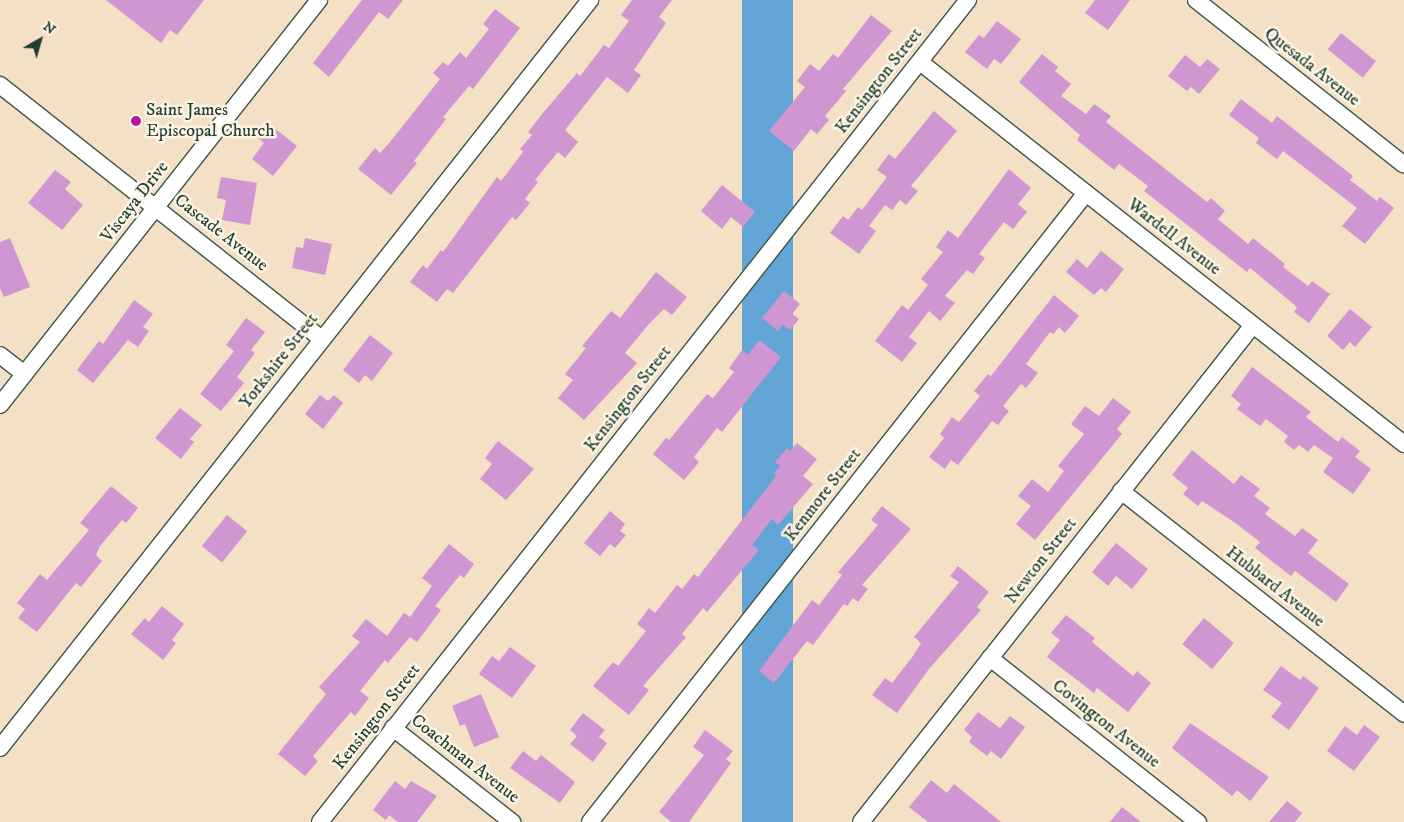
<!DOCTYPE html>
<style>
body{margin:0}
#map{position:relative;width:1404px;height:822px;overflow:hidden;background:#f4e1c5;font-family:"IM FELL DW Pica",serif}
div>[style]{position:absolute}
.water>*{inset:0;background:#63a5d7;transform-origin:0 0}
.building>*{inset:0;background:#cf96d1;transform-origin:0 0}
.roads{filter:drop-shadow(1px 0 #3f564a) drop-shadow(-1px 0 #3f564a) drop-shadow(0 1px #3f564a) drop-shadow(0 -1px #3f564a)}
.minor>*{height:16px;margin:-8px;padding:0 8px;transform-origin:8px;border-radius:8px;background:#fff}
.dots>*{width:14px;height:14px;translate:-50% -50%;box-sizing:border-box;border:2px solid #fcf5e5;border-radius:50%}
span{translate:-50% -50%;white-space:nowrap;text-align:center;line-height:1.15;-webkit-text-stroke:5px #fcf5e5;paint-order:stroke}
.street-label{font-size:18px;color:#1f3d34}
.poi-label{font-size:18px;color:#1f3d34}
.left{translate:0 -50%;text-align:left}
.north{position:absolute;left:15px;top:15px;width:50px;height:50px;-webkit-text-stroke:4px #fcf5e5;paint-order:stroke;rotate:38deg;font-size:14px;font-weight:700;line-height:20px;text-align:center;color:#1f3d34}
.north::after{content:'';display:block;margin:auto;width:18px;height:22px;background:#1f3d34;clip-path:polygon(50% 0,100% 100%,50% 72%,0 100%)}
</style>
<div id="map">
<div class="water">
<i style="left:742px;top:0;width:51px;height:1048px"></i>
</div>
<div class="building">
<i style="clip-path:polygon(106px 0,204px 0,177px 35px,170px 30px,161px 43px)"></i>
<i style="clip-path:polygon(362px 0,403px 0,388px 19px,379px 12px,329px 77px,313px 63px)"></i>
<i style="clip-path:polygon(632px 0,672px 0,659px 17px,666px 23px,634px 70px,641px 75px,628px 93px,607px 77px,565px 130px,578px 142px,565px 158px,558px 152px,535px 180px,538px 182px,525px 199px,530px 203px,516px 220px,512px 217px,453px 293px,447px 289px,437px 302px,410px 282px,423px 265px,427px 269px,441px 250px,443px 252px,497px 177px,501px 181px,523px 152px,520px 149px,532px 135px,528px 132px,543px 113px,577px 73px,580px 76px,604px 45px,609px 48px,629px 21px,621px 15px)"></i>
<i style="clip-path:polygon(1095px 0,1130px 0,1108px 30px,1085px 13px)"></i>
<i style="clip-path:polygon(495px 9px,520px 28px,473px 89px,469px 86px,443px 117px,446px 119px,414px 161px,417px 163px,391px 195px,358px 169px,375px 148px,380px 153px,390px 142px,440px 79px,433px 73px,443px 62px,448px 66px,460px 52px,466px 58px,489px 29px,483px 24px)"></i>
<i style="clip-path:polygon(871px 15px,892px 31px,843px 89px,846px 91px,825px 116px,829px 120px,817px 134px,811px 129px,794px 151px,769px 131px,805px 87px,797px 81px,810px 64px,819px 71px,833px 54px,838px 58px)"></i>
<i style="clip-path:polygon(997px 21px,1021px 39px,1001px 64px,994px 59px,987px 69px,965px 52px,979px 35px,984px 38px)"></i>
<i style="left:1341px;top:33px;width:45px;height:21px;rotate:39deg"></i>
<i style="clip-path:polygon(1042px 54px,1058px 67px,1055px 71px,1071px 84px,1061px 96px,1086px 114px,1094px 104px,1111px 116px,1106px 122px,1207px 202px,1211px 198px,1225px 211px,1218px 219px,1248px 244px,1253px 238px,1285px 264px,1283px 267px,1308px 286px,1312px 281px,1330px 294px,1309px 323px,1294px 312px,1297px 307px,1250px 268px,1247px 272px,1144px 191px,1148px 186px,1119px 164px,1114px 170px,1077px 140px,1080px 135px,1019px 82px)"></i>
<i style="clip-path:polygon(1185px 55px,1200px 67px,1207px 59px,1220px 69px,1199px 94px,1191px 87px,1187px 91px,1168px 76px)"></i>
<i style="clip-path:polygon(1241px 99px,1272px 123px,1277px 116px,1353px 176px,1350px 180px,1377px 201px,1380px 197px,1394px 208px,1365px 244px,1342px 226px,1357px 208px,1283px 151px,1277px 159px,1256px 143px,1259px 138px,1229px 115px)"></i>
<i style="clip-path:polygon(934px 111px,957px 131px,911px 186px,918px 191px,906px 205px,900px 200px,892px 210px,885px 205px,869px 226px,876px 231px,859px 254px,830px 233px,843px 216px,848px 220px,858px 207px,862px 210px,887px 177px,877px 170px,889px 154px,895px 159px)"></i>
<i style="clip-path:polygon(268px 123px,297px 146px,273px 176px,252px 159px,264px 143px,257px 137px)"></i>
<i style="clip-path:polygon(1009px 169px,1031px 188px,1018px 204px,1027px 212px,1013px 229px,1004px 222px,979px 254px,985px 258px,973px 274px,967px 270px,945px 296px,955px 303px,940px 321px,929px 311px,909px 337px,917px 343px,902px 362px,875px 341px,902px 305px,908px 310px,928px 285px,921px 279px,943px 252px,936px 247px,948px 230px,958px 238px)"></i>
<i style="clip-path:polygon(55px 170px,71px 182px,65px 189px,83px 205px,62px 230px,28px 203px)"></i>
<i style="clip-path:polygon(221px 177px,257px 183px,250px 225px,222px 220px,226px 200px,217px 198px)"></i>
<i style="clip-path:polygon(722px 185px,755px 212px,743px 227px,731px 217px,722px 229px,701px 211px)"></i>
<i style="clip-path:polygon(10px 238px,30px 287px,4px 297px,0 288px,0 242px)"></i>
<i style="clip-path:polygon(305px 238px,332px 244px,325px 275px,292px 268px,296px 247px,303px 248px)"></i>
<i style="clip-path:polygon(1101px 251px,1124px 269px,1106px 292px,1101px 288px,1094px 295px,1066px 272px,1077px 259px,1087px 268px)"></i>
<i style="clip-path:polygon(656px 272px,687px 297px,672px 315px,664px 309px,648px 325px,625px 353px,637px 363px,584px 420px,558px 398px,573px 380px,565px 374px,586px 348px,582px 346px,611px 311px,620px 318px)"></i>
<i style="clip-path:polygon(784px 291px,800px 304px,792px 314px,799px 319px,790px 330px,783px 325px,778px 331px,762px 318px)"></i>
<i style="clip-path:polygon(1054px 295px,1079px 316px,1065px 333px,1059px 327px,1053px 334px,1050px 332px,1026px 364px,1038px 373px,1026px 388px,1021px 384px,1003px 406px,1009px 411px,998px 425px,992px 421px,958px 465px,951px 460px,945px 469px,929px 457px,944px 438px,940px 434px,952px 417px,959px 422px,980px 396px,974px 391px,988px 374px,991px 376px)"></i>
<i style="clip-path:polygon(134px 300px,153px 314px,143px 327px,149px 331px,138px 347px,128px 340px,93px 383px,77px 370px,99px 341px,103px 344px)"></i>
<i style="clip-path:polygon(1350px 309px,1372px 327px,1355px 347px,1350px 342px,1343px 350px,1327px 336px)"></i>
<i style="clip-path:polygon(246px 318px,265px 332px,251px 350px,255px 353px,237px 377px,244px 383px,221px 411px,200px 394px,234px 351px,226px 345px)"></i>
<i style="clip-path:polygon(370px 335px,393px 353px,372px 381px,365px 375px,359px 383px,343px 370px)"></i>
<i style="clip-path:polygon(759px 340px,781px 357px,722px 432px,717px 428px,694px 457px,699px 462px,684px 480px,653px 454px,666px 438px,669px 440px,707px 394px,713px 398px,734px 372px,729px 368px,742px 350px,748px 355px)"></i>
<i style="clip-path:polygon(1252px 367px,1311px 412px,1306px 417px,1338px 442px,1342px 437px,1360px 451px,1355px 457px,1371px 469px,1353px 494px,1323px 472px,1333px 458px,1314px 445px,1308px 452px,1299px 445px,1294px 450px,1284px 442px,1288px 436px,1266px 419px,1260px 426px,1237px 409px,1241px 404px,1231px 396px)"></i>
<i style="clip-path:polygon(320px 395px,328px 401px,334px 395px,343px 403px,323px 429px,305px 414px)"></i>
<i style="clip-path:polygon(1113px 398px,1131px 412px,1117px 429px,1122px 434px,1035px 540px,1016px 524px,1031px 506px,1018px 496px,1032px 479px,1048px 492px,1064px 471px,1058px 466px,1084px 434px,1071px 424px,1085px 406px,1099px 416px)"></i>
<i style="clip-path:polygon(180px 408px,202px 425px,190px 439px,194px 442px,181px 459px,155px 438px)"></i>
<i style="clip-path:polygon(498px 441px,534px 469px,506px 500px,480px 479px,492px 464px,485px 458px)"></i>
<i style="clip-path:polygon(797px 443px,817px 459px,803px 476px,813px 484px,778px 525px,772px 519px,752px 545px,759px 550px,707px 612px,703px 608px,682px 634px,686px 637px,643px 686px,649px 690px,629px 715px,593px 686px,613px 662px,618px 666px,646px 631px,637px 624px,649px 608px,655px 613px,677px 585px,682px 589px,694px 574px,698px 577px,776px 476px,774px 474px,780px 466px,775px 462px,787px 448px,790px 451px)"></i>
<i style="clip-path:polygon(1192px 450px,1234px 484px,1241px 475px,1260px 489px,1254px 496px,1270px 508px,1265px 514px,1295px 536px,1302px 528px,1318px 540px,1308px 553px,1349px 584px,1336px 602px,1295px 571px,1291px 576px,1255px 548px,1260px 542px,1234px 522px,1202px 501px,1198px 506px,1183px 494px,1188px 488px,1172px 475px)"></i>
<i style="clip-path:polygon(111px 486px,138px 508px,126px 523px,122px 520px,100px 546px,96px 555px,102px 561px,81px 587px,76px 583px,37px 632px,18px 618px,25px 609px,17px 603px,40px 574px,47px 580px,89px 530px,80px 523px)"></i>
<i style="clip-path:polygon(882px 506px,911px 529px,862px 585px,868px 589px,858px 602px,853px 598px,847px 606px,844px 604px,813px 645px,807px 641px,774px 683px,759px 671px,812px 600px,819px 605px,842px 575px,838px 572px,878px 525px,871px 520px)"></i>
<i style="clip-path:polygon(610px 511px,625px 524px,620px 531px,626px 535px,615px 548px,610px 544px,600px 556px,584px 543px)"></i>
<i style="left:227px;top:515px;width:26px;height:40px;rotate:39deg"></i>
<i style="clip-path:polygon(1116px 543px,1148px 569px,1132px 589px,1116px 576px,1108px 586px,1092px 572px)"></i>
<i style="clip-path:polygon(449px 544px,474px 564px,464px 578px,460px 575px,435px 606px,441px 610px,417px 642px,410px 637px,388px 663px,385px 660px,360px 691px,369px 698px,355px 716px,351px 712px,313px 756px,318px 761px,305px 776px,278px 754px,326px 694px,319px 687px,360px 642px,352px 636px,366px 619px,387px 636px,404px 613px,410px 617px,432px 586px,422px 578px)"></i>
<i style="clip-path:polygon(958px 566px,989px 592px,977px 607px,981px 610px,929px 669px,897px 713px,872px 695px,885px 678px,892px 683px,913px 656px,921px 643px,914px 637px,959px 582px,950px 576px)"></i>
<i style="clip-path:polygon(162px 606px,184px 624px,172px 640px,176px 643px,163px 660px,131px 634px,145px 618px,149px 622px)"></i>
<i style="clip-path:polygon(1066px 615px,1095px 638px,1092px 642px,1133px 676px,1137px 671px,1151px 683px,1128px 712px,1097px 688px,1094px 693px,1047px 657px,1060px 640px,1051px 633px)"></i>
<i style="left:1204px;top:618px;width:39px;height:34px;rotate:40deg"></i>
<i style="clip-path:polygon(510px 647px,536px 666px,512px 698px,479px 674px,492px 656px,499px 661px)"></i>
<i style="clip-path:polygon(1281px 666px,1300px 680px,1303px 676px,1319px 688px,1289px 730px,1271px 717px,1282px 703px,1263px 690px)"></i>
<i style="clip-path:polygon(481px 694px,499px 737px,474px 747px,465px 724px,460px 726px,452px 706px)"></i>
<i style="clip-path:polygon(978px 712px,1000px 728px,1010px 716px,1025px 727px,1001px 759px,991px 751px,987px 756px,969px 742px,972px 737px,964px 730px)"></i>
<i style="clip-path:polygon(583px 713px,605px 730px,599px 737px,607px 743px,593px 762px,570px 744px,577px 736px,570px 730px)"></i>
<i style="clip-path:polygon(1190px 723px,1269px 777px,1250px 801px,1237px 790px,1232px 796px,1172px 748px)"></i>
<i style="clip-path:polygon(1364px 725px,1380px 737px,1354px 771px,1327px 751px,1345px 726px,1357px 735px)"></i>
<i style="clip-path:polygon(705px 730px,733px 751px,726px 759px,731px 763px,689px 822px,671px 822px,659px 812px,704px 755px,693px 747px)"></i>
<i style="clip-path:polygon(523px 751px,536px 761px,541px 755px,575px 782px,560px 803px,510px 768px)"></i>
<i style="clip-path:polygon(931px 780px,947px 793px,954px 784px,1001px 822px,928px 822px,909px 807px)"></i>
<i style="clip-path:polygon(395px 781px,405px 789px,411px 781px,437px 796px,417px 822px,398px 822px,389px 815px,386px 820px,373px 810px)"></i>
<i style="clip-path:polygon(1287px 801px,1302px 813px,1295px 822px,1269px 822px)"></i>
<i style="clip-path:polygon(1122px 807px,1141px 822px,1110px 822px)"></i>
</div>
<div class="roads">
<div class="minor">
<i style="left:1196px;top:0;width:265px;rotate:38.4deg"></i>
<i style="left:920px;top:62px;width:617px;rotate:38.28deg"></i>
<i style="left:0;top:85px;width:410px;rotate:38.3deg"></i>
<i style="left:0;top:355px;width:31px;rotate:38deg"></i>
<i style="left:0;top:405px;width:516px;rotate:-51.77deg"></i>
<i style="left:1121px;top:491px;width:360px;rotate:38.2deg"></i>
<i style="left:990px;top:658px;width:265px;rotate:38.3deg"></i>
<i style="left:393px;top:728px;width:152px;rotate:38.3deg"></i>
<i style="left:0;top:748px;width:953px;rotate:-51.73deg"></i>
<i style="left:320px;top:822px;width:1047px;rotate:-51.75deg"></i>
<i style="left:590px;top:822px;width:801px;rotate:-51.74deg"></i>
<i style="left:861px;top:822px;width:633px;rotate:-51.74deg"></i>
</div>
</div>
<div class="dots">
<i style="left:136px;top:121px;background:#b5179e"></i>
</div>
<div class="street-label">
<span style="left:1312px;top:67px;rotate:38deg">Quesada Avenue</span>
<span style="left:879px;top:81px;rotate:-52deg">Kensington Street</span>
<span style="left:135px;top:202px;rotate:-52deg">Viscaya Drive</span>
<span style="left:221px;top:233px;rotate:38deg">Cascade Avenue</span>
<span style="left:1174px;top:237px;rotate:38deg">Wardell Avenue</span>
<span style="left:279px;top:361px;rotate:-52deg">Yorkshire Street</span>
<span style="left:628px;top:399px;rotate:-52deg">Kensington Street</span>
<span style="left:823px;top:495px;rotate:-52deg">Kenmore Street</span>
<span style="left:1041px;top:561px;rotate:-52deg">Newton Street</span>
<span style="left:1275px;top:587px;rotate:38deg">Hubbard Avenue</span>
<span style="left:377px;top:717px;rotate:-52deg">Kensington Street</span>
<span style="left:1106px;top:724px;rotate:38deg">Covington Avenue</span>
<span style="left:465px;top:759px;rotate:38deg">Coachman Avenue</span>
</div>
<div class="poi-label">
<span class="left" style="left:146px;top:121px">Saint James<br>Episcopal Church</span>
</div>
<div class="north">N</div>
</div>
